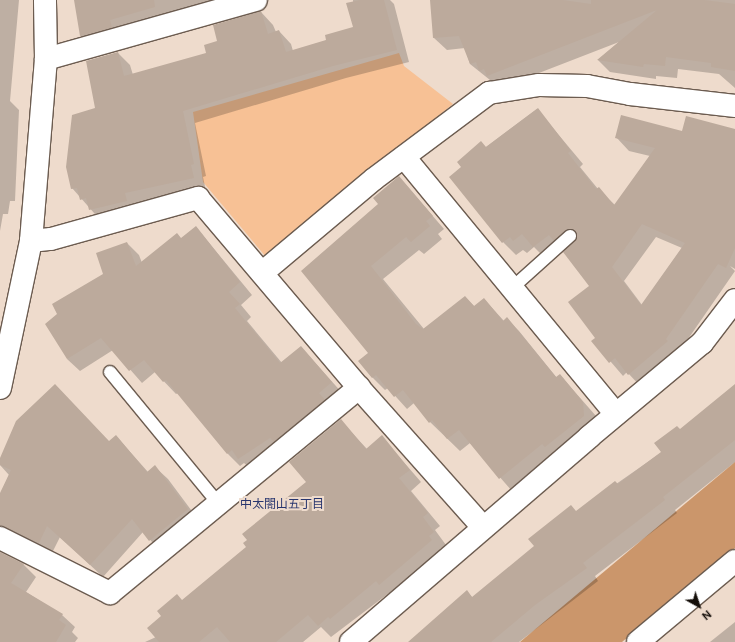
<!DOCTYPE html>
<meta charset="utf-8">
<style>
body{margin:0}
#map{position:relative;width:735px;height:642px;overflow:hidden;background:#eedbcc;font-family:"DM Sans","Noto Sans JP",sans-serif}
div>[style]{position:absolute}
.green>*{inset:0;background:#f7c195}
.forest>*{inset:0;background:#cb966b}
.shadow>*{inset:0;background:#0003}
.building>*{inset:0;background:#bcaa9c}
.roads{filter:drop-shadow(1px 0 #6c5c50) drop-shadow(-1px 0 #6c5c50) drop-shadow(0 1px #6c5c50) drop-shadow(0 -1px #6c5c50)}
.lane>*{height:12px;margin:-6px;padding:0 6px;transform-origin:6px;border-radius:6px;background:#fff}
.street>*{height:22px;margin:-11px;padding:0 11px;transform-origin:11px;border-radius:11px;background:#fff}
.secondary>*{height:22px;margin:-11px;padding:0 11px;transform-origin:11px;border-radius:11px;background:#fff}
span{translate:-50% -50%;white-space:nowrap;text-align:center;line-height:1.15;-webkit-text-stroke:4px #eedbcc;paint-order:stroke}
.neighbourhood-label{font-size:12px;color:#27356e}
.north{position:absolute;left:679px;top:586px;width:40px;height:40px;-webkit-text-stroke:3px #eedbcc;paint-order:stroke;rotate:140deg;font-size:11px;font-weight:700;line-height:16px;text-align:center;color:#150f0a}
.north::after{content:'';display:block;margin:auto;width:14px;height:18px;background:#150f0a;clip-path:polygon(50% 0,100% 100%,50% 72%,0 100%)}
</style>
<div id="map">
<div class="green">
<i style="clip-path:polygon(399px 53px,404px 66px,453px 104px,266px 257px,203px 182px,193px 112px)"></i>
</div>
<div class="forest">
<i style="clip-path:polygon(735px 462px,735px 548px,622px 642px,520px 642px)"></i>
</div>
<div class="shadow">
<i style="clip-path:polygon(0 0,19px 0,10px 101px,19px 110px,15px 201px,10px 201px,8px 214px,3px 214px,0 231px)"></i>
<i style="clip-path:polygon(75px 0,266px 0,94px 48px,81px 36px)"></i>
<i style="clip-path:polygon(353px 0,390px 0,394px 4px,409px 62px,346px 78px,195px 123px,206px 176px,203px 177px,206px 191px,102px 222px,72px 188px,96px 108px,118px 53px,130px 65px,133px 75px,208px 54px,219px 42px,261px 12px,273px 25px,276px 32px,279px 31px,291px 44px,293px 51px,328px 40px,354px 28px)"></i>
<i style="clip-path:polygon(431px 0,735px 0,735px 88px,719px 74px,678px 69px,677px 78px,656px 76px,656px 79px,610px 72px,598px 60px,619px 42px,500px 88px,470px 64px,465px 48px,447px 50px,434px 38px)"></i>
<i style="clip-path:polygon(evenodd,537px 109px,583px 164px,580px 167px,598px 189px,615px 205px,650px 156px,629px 151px,616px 137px,735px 130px,735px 269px,730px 266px,735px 271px,679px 352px,642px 388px,627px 372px,623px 376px,593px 341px,597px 338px,590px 286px,566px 251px,562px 248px,547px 260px,534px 247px,527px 253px,523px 250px,516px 255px,503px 242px,486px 147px,537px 109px,656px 237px,682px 248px,642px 305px,624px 281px,656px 237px)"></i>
<i style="clip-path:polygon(399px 177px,444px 229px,438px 234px,442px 239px,424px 254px,419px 250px,383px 279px,424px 329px,465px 297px,475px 307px,484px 299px,504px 321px,507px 319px,519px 331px,557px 378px,560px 375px,596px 416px,596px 428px,512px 491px,470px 443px,460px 451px,430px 422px,414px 403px,407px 409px,388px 388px,385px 390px,373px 378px,359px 361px,369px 353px,302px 271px,379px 204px)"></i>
<i style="clip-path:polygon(196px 227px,252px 295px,241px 305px,251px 317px,247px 321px,282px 363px,301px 347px,344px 395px,252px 470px,244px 463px,240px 466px,228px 454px,178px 393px,176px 394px,155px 372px,142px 383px,113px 350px,80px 371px,67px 359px,104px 275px,127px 243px,139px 255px,142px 263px,182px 239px)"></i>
<i style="clip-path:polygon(735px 385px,735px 462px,675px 510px,677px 513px,595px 576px,598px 581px,519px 642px,409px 642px,447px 612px,445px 610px,467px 592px,473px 598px,576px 512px,662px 452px,680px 430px)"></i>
<i style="clip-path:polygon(341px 421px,367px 449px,382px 437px,421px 482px,411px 491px,440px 526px,435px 530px,446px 545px,440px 549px,444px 553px,392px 597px,389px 593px,331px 637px,321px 627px,303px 642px,145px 642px,156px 637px,182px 601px,247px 547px,308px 483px)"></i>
<i style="clip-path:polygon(116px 436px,148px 472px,155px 467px,168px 479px,200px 522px,162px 553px,143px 532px,103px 577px,60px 537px,51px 555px,22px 540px,0 522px,0 495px,9px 475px,0 465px,0 461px,109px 442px)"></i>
<i style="clip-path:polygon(0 553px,24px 565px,36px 577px,26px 592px,62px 615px,75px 627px,72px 632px,78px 638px,75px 642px,0 642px)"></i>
<i style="clip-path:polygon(735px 622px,735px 642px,710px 642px)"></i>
</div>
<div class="building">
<i style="clip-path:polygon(74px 0,154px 0,155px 7px,110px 20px,112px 28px,80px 36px)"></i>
<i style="clip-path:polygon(360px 0,384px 0,397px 50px,333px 66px,183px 111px,194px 164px,191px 165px,194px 178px,125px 193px,127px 201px,89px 210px,86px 198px,80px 200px,77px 188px,71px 189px,66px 167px,72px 115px,95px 108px,86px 61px,118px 52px,124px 76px,206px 53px,204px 45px,217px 41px,213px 25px,261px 11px,268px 34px,279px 30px,286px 52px,326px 40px,325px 35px,353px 27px,346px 3px)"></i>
<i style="clip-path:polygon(430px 0,563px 0,591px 4px,591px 0,704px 0,735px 4px,735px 71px,711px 67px,711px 63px,666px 57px,665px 66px,644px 64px,643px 67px,597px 60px,657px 10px,487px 76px,484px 69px,479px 71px,476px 62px,470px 64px,459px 36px,433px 38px)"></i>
<i style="clip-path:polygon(evenodd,538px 108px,571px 151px,568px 153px,596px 189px,599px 187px,614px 205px,655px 148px,615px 138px,621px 115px,682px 131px,686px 116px,735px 129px,735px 248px,726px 268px,718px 264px,666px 339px,668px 341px,628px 375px,615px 358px,609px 363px,591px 341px,595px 338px,568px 302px,589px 286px,563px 252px,577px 239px,575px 231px,568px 229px,554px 241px,549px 235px,533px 247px,522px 234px,513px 241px,510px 237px,502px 243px,449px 177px,461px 167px,457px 162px,481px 141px,486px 147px,538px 108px,642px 224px,685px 243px,641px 305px,612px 267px,642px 224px)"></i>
<i style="clip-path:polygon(399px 176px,433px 216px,426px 221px,430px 226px,411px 242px,406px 237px,371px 266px,416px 324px,423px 329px,465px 296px,474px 306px,484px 298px,503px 321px,507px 317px,556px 377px,560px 374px,583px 402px,584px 416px,545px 447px,542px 444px,499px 479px,459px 430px,447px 439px,432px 420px,429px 423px,403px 390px,394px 397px,376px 375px,372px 378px,358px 361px,368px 353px,301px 271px,378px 204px,373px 198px)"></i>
<i style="clip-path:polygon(196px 226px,240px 282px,229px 292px,240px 304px,235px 308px,280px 363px,301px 346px,332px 382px,319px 393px,325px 400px,274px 442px,270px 438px,238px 459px,232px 450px,227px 454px,166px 380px,163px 382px,144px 360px,129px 371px,101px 338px,67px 359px,45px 324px,57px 314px,52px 304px,103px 274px,96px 253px,127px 242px,136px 266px,177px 233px,181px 238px)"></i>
<i style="clip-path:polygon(55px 384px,109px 441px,116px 435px,147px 472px,155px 465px,188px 509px,149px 541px,132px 519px,90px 565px,47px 526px,39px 543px,0 526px,0 493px,11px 470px,0 465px,0 458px,16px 421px)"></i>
<i style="clip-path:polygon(735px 384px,735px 440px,663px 497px,665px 500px,583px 563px,587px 568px,535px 605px,491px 642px,408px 642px,467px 590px,472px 597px,534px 546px,528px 539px,571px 505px,576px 511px,615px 481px,618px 484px,661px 452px,654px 443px,677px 426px,680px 429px)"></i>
<i style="clip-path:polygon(341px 419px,366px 449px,382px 435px,410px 470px,399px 478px,428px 513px,423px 517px,434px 532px,429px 536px,432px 540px,379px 585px,376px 581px,330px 619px,328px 617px,318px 626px,308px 615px,276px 642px,230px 642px,217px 627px,199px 642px,159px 642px,147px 628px,161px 616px,157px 611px,177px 594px,182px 600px,246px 547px,243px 543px,247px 540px,242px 534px,306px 482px,289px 462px)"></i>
<i style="clip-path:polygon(0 552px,24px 564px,11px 583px,63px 614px,59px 620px,66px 625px,56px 642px,0 642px)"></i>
</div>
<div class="roads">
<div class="lane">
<i style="left:512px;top:288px;width:78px;rotate:-41.9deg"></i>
<i style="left:110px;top:372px;width:171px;rotate:50.5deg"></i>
</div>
<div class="street">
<i style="left:46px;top:59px;width:218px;rotate:-15.7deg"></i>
<i style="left:404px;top:157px;width:333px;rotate:50.5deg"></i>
<i style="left:31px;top:241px;width:20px;rotate:-6deg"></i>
<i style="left:51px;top:239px;width:153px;rotate:-15.6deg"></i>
<i style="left:198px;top:198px;width:249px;rotate:49.7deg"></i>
<i style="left:359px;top:388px;width:186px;rotate:48.3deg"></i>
<i style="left:262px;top:273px;width:146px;rotate:-40deg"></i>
<i style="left:374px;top:179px;width:144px;rotate:-36.8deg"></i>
<i style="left:489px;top:93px;width:51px;rotate:-9.1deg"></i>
<i style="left:539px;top:85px;width:48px;rotate:1.2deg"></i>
<i style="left:587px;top:86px;width:44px;rotate:10.5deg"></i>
<i style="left:630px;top:94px;width:106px;rotate:6.5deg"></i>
<i style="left:0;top:538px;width:123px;rotate:26.6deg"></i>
<i style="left:110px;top:593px;width:323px;rotate:-39.5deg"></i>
<i style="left:351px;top:642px;width:314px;rotate:-40.7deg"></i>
<i style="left:589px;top:437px;width:147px;rotate:-39.8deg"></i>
<i style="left:702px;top:343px;width:54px;rotate:-52.5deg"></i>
<i style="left:638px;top:642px;width:126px;rotate:-39.9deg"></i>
</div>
<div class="secondary">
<i style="left:0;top:388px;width:150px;rotate:-78.1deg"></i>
<i style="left:31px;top:241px;width:183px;rotate:-85.3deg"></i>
<i style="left:46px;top:59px;width:59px;rotate:-91deg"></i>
</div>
</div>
<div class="neighbourhood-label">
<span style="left:282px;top:505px">中太閤山五丁目</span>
</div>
<div class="north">N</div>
</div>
